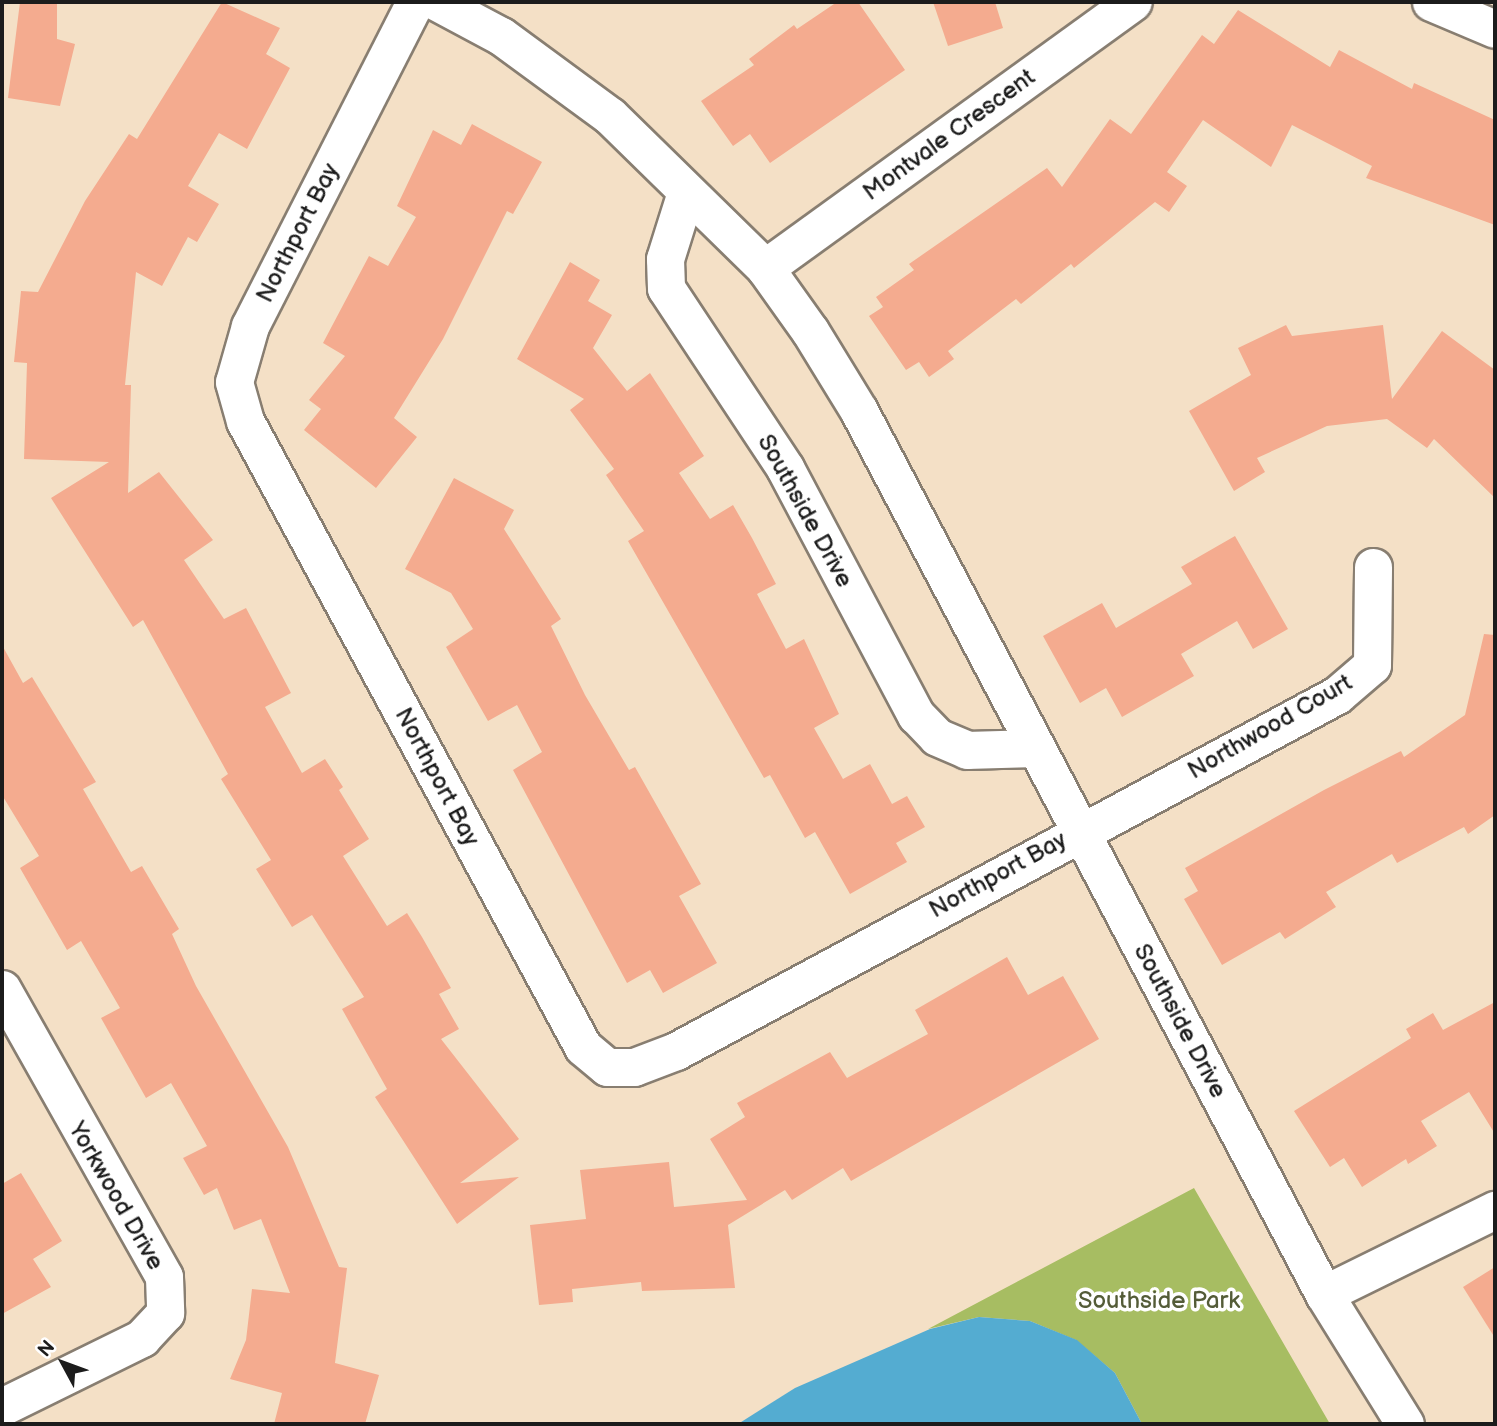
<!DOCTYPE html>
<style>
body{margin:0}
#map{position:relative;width:1497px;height:1426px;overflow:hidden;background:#f4e0c6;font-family:"Balsamiq Sans",sans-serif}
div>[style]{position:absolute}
.green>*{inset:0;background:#a7bd62}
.water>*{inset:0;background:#54acd1}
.building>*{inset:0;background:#f4ab8f}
.roads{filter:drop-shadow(2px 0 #887e71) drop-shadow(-2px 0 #887e71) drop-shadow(0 2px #887e71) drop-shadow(0 -2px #887e71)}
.minor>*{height:37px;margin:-18.5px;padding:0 18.5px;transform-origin:18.5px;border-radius:18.5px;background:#fff}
span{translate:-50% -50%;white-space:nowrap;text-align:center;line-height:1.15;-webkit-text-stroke:7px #fff;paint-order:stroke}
.street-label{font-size:24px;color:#1c1c1c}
.park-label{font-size:24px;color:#545c38}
.frame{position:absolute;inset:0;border:4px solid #1c1c1c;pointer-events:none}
.north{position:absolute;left:28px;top:1328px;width:70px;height:70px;-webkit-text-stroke:5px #fff;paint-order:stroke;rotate:311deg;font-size:19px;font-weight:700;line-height:28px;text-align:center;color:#1c1c1c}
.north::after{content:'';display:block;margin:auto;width:24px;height:32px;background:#1c1c1c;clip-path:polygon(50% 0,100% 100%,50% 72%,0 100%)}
</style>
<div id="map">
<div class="green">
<i style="clip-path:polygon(1194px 1188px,1330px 1424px,1142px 1424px,1115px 1373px,1076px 1340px,1030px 1321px,979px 1317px,928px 1329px)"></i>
</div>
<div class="water">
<i style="clip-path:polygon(979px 1317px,1030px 1321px,1077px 1340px,1115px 1373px,1142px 1424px,738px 1424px,795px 1388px,930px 1329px)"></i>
</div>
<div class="building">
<i style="clip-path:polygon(20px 2px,57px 2px,57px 39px,75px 44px,60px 106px,8px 98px)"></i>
<i style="clip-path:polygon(222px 2px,280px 28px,266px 54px,290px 68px,247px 149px,219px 133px,188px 186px,219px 204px,197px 242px,188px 237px,162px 286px,136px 272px,125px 385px,131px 385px,128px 493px,159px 472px,213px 540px,184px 560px,224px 619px,246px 608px,291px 693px,265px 707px,302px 773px,325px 759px,343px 787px,339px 790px,369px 839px,343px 856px,387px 926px,407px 913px,422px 937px,451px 988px,439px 994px,459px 1029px,441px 1039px,519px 1139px,460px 1183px,519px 1177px,457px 1224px,375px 1097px,387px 1089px,342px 1009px,364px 997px,312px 915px,292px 927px,256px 869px,271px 860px,221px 779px,228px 774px,143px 620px,133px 627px,51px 498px,109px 462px,24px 459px,27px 363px,14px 362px,21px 291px,38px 292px,85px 201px,129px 134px,137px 139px)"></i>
<i style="clip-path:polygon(837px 2px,858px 2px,905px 70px,770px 163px,750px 134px,733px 146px,701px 101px,754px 65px,749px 59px,794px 25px,797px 29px)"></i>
<i style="clip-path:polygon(933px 2px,995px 2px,1003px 28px,948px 46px)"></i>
<i style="clip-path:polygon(1238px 10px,1330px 67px,1339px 50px,1412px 89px,1414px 83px,1495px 120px,1495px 225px,1366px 178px,1372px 166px,1292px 125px,1271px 167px,1203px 120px,1167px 172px,1187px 186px,1169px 212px,1155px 202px,1074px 268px,1071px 264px,1021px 304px,1016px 299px,948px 351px,954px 359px,929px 377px,919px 362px,906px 370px,869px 316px,883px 307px,876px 297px,914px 270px,909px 264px,1047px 168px,1062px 187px,1110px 119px,1131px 134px,1202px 35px,1214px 44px)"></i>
<i style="clip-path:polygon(472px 124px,542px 162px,513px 214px,507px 211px,443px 339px,394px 418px,417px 437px,376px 488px,304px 430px,321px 409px,309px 400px,345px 356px,323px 343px,369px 256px,388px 266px,416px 217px,397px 206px,433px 130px,461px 145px)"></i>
<i style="clip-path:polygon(570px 262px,600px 280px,588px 301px,612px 315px,593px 348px,627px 391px,650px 373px,704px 456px,679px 473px,710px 519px,733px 505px,752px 538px,776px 584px,757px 594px,786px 649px,804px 639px,839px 714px,814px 728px,843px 779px,870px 764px,892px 804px,907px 796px,925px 827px,896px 843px,907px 862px,850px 894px,815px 832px,805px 838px,770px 775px,764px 778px,628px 541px,644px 531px,606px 475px,614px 469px,570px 410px,584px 399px,517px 359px)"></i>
<i style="clip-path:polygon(1286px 325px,1292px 336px,1383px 325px,1392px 399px,1442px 331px,1495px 370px,1495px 498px,1434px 439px,1427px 448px,1387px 419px,1327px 426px,1257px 458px,1265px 472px,1234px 491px,1189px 411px,1251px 375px,1238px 348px)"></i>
<i style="clip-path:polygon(454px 478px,514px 510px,504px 529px,561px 619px,551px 626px,585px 695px,629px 770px,635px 767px,701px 884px,679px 896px,717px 963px,663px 993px,650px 970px,627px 983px,513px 770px,542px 752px,517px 705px,488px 721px,446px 647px,473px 629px,451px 593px,405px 569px)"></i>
<i style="clip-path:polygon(1235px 536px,1288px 629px,1253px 649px,1237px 621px,1181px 654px,1194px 676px,1122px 717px,1106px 688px,1080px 703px,1043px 636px,1102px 603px,1116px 628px,1192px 584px,1181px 567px)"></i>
<i style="clip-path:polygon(1484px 634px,1495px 635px,1495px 815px,1468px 834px,1464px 827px,1397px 863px,1392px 854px,1326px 892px,1336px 907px,1285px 939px,1280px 932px,1222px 965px,1184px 899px,1198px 891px,1185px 868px,1324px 790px,1401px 751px,1404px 757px,1465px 715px)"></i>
<i style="clip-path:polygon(2px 645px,23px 683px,32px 677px,96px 782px,83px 789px,131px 872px,142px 866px,179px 929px,172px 934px,196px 986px,288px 1147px,339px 1267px,347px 1268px,335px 1363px,379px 1375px,365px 1424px,274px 1424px,282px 1393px,230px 1379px,246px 1340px,252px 1289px,290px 1293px,261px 1219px,234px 1230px,217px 1188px,204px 1195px,183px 1158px,207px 1146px,171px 1083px,146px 1098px,101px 1018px,120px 1008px,81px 941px,67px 950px,20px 868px,39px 856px,2px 795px)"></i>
<i style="clip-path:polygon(1007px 957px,1028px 995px,1063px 976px,1099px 1039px,851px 1181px,843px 1168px,792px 1200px,785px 1190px,728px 1225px,735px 1288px,642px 1291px,641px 1282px,572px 1289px,573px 1302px,539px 1305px,530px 1225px,586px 1219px,580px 1170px,669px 1162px,674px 1207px,747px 1200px,710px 1139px,745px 1117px,737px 1103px,830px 1052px,847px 1078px,928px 1034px,915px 1010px)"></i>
<i style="clip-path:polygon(1495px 1002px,1495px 1134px,1469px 1092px,1421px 1121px,1437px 1146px,1408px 1164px,1406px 1159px,1362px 1187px,1344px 1158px,1330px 1167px,1294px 1111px,1411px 1038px,1406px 1029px,1433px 1013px,1443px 1030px)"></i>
<i style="clip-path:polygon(21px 1173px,62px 1241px,33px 1259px,51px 1287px,2px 1314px,2px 1184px)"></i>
<i style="clip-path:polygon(1495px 1267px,1495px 1338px,1463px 1287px)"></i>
</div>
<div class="roads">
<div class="minor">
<i style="left:415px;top:2px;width:364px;rotate:117deg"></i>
<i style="left:250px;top:326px;width:58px;rotate:105.9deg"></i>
<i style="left:234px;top:382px;width:41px;rotate:74.2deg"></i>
<i style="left:245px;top:421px;width:711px;rotate:61.63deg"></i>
<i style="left:583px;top:1047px;width:31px;rotate:40deg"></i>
<i style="left:607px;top:1067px;width:27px"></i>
<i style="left:634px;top:1067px;width:45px;rotate:-20.9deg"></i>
<i style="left:676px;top:1051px;width:751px;rotate:-28.31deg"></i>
<i style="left:1337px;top:695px;width:46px;rotate:-40.6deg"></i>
<i style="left:1372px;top:665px;width:98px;rotate:-89.4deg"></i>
<i style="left:437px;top:2px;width:72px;rotate:28deg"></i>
<i style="left:501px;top:36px;width:135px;rotate:36.3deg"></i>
<i style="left:610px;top:116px;width:217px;rotate:44.4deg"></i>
<i style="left:765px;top:268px;width:77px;rotate:54.5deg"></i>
<i style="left:810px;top:331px;width:94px;rotate:58.5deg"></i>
<i style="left:859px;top:411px;width:998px;rotate:62.23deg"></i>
<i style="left:1324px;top:1294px;width:153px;rotate:58.1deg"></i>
<i style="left:1431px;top:2px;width:69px;rotate:22.9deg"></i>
<i style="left:686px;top:192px;width:70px;rotate:107.4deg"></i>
<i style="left:665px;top:259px;width:29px;rotate:88deg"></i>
<i style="left:666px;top:288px;width:216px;rotate:56.5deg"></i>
<i style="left:785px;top:468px;width:280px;rotate:62.1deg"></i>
<i style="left:916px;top:715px;width:30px;rotate:46deg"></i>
<i style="left:937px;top:737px;width:33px;rotate:23deg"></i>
<i style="left:967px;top:750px;width:67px;rotate:-1.7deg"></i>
<i style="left:765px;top:268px;width:454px;rotate:-35.9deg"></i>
<i style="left:2px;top:989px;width:330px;rotate:60.6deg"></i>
<i style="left:164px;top:1277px;width:36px;rotate:88deg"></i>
<i style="left:165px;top:1313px;width:34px;rotate:133deg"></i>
<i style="left:142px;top:1338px;width:156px;rotate:153.8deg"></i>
<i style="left:1324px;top:1294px;width:191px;rotate:-26.2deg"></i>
</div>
</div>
<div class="street-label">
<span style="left:949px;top:135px;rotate:-36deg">Montvale Crescent</span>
<span style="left:298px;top:233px;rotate:-63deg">Northport Bay</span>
<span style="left:805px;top:511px;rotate:61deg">Southside Drive</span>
<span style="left:1270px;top:727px;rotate:-30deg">Northwood Court</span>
<span style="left:437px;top:777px;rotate:62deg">Northport Bay</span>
<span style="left:998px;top:875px;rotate:-29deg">Northport Bay</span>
<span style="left:1180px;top:1021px;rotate:62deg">Southside Drive</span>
<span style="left:116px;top:1196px;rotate:60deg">Yorkwood Drive</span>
</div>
<div class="park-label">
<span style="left:1159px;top:1301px">Southside Park</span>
</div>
<div class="frame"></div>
<div class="north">N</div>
</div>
